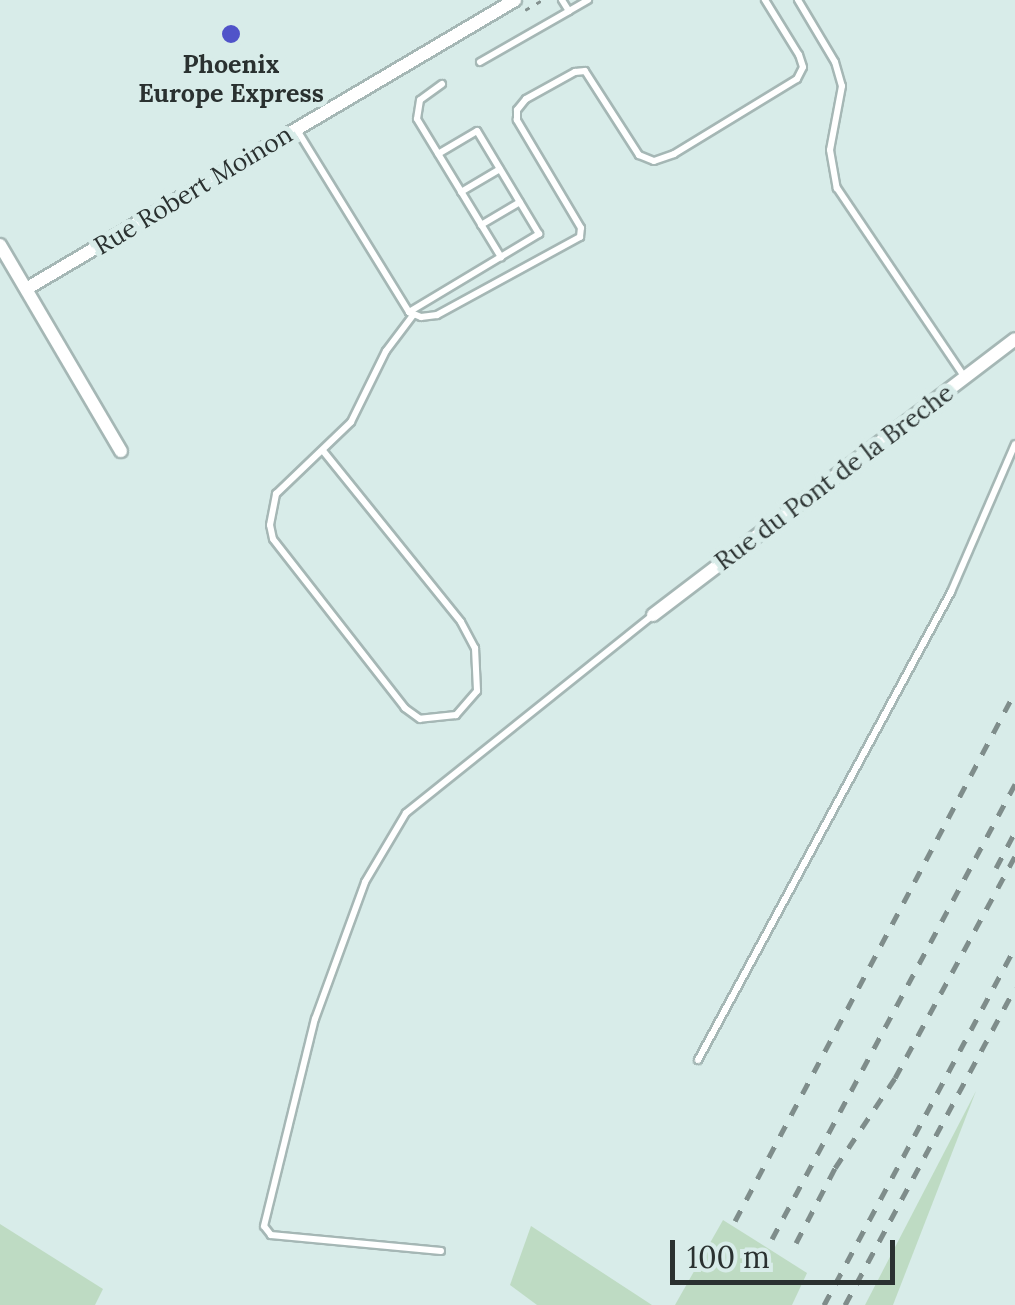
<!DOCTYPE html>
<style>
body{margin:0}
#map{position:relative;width:1015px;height:1305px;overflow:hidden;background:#d8ece9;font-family:Lora,serif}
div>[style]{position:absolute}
.green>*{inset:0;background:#bedbc3}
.path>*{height:2.5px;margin-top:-1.25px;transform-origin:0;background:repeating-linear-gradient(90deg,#84918f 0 5px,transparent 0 13px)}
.roads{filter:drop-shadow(2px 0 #a5b7b5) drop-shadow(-2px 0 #a5b7b5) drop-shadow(0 2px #a5b7b5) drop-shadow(0 -2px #a5b7b5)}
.service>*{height:6px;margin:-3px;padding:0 3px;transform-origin:3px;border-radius:3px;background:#fff}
.minor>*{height:12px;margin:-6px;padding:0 6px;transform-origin:6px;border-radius:6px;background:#fff}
.rail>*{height:5px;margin-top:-2.5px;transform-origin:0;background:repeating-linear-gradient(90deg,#7f8d8b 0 12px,transparent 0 24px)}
.dots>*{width:28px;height:28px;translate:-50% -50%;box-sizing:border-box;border:5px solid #d8ece9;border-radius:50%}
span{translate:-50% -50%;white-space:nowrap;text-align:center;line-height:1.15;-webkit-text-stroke:10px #d8ece9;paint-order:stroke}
.poi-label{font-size:25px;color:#2a3130;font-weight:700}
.street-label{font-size:25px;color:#2a3130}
.scale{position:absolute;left:670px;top:1240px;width:225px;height:45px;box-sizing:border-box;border:5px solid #2a3130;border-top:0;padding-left:12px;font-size:30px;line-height:35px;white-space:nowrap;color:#2a3130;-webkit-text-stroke:8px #d8ece9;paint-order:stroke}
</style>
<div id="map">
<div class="green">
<i style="clip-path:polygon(976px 1091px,893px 1305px,865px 1305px)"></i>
<i style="clip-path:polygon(723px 1220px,807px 1273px,792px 1305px,675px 1305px)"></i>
<i style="clip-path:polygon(0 1224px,103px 1289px,95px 1305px,0 1305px)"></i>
<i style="clip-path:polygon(531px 1226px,652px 1305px,537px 1305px,510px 1285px)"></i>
</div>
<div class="path">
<i style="left:525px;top:10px;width:20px;rotate:-30deg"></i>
</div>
<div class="roads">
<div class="service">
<i style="left:562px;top:0;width:13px;rotate:58deg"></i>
<i style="left:569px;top:11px;width:22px;rotate:-30deg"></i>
<i style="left:798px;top:0;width:72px;rotate:59.2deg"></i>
<i style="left:835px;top:62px;width:25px;rotate:74deg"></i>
<i style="left:842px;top:86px;width:65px;rotate:100.6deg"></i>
<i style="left:830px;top:150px;width:39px;rotate:80deg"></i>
<i style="left:837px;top:188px;width:227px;rotate:56deg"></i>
<i style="left:480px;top:62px;width:103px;rotate:-29.8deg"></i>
<i style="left:442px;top:84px;width:27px;rotate:144deg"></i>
<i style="left:420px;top:100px;width:19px;rotate:99deg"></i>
<i style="left:417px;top:119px;width:162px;rotate:58.7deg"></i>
<i style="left:297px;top:130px;width:214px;rotate:58.4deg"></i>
<i style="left:409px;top:312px;width:13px;rotate:23deg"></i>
<i style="left:421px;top:317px;width:16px;rotate:-7deg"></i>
<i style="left:437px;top:315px;width:163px;rotate:-28.6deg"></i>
<i style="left:580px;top:237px;width:9px;rotate:-84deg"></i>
<i style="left:581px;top:228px;width:126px;rotate:-120.7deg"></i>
<i style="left:517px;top:120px;width:10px;rotate:-90deg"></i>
<i style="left:517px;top:110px;width:14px;rotate:-51deg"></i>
<i style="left:526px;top:99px;width:56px;rotate:-28.9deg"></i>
<i style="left:575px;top:72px;width:10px;rotate:-6deg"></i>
<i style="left:585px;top:71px;width:100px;rotate:57.3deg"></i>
<i style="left:639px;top:155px;width:16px;rotate:22deg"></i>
<i style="left:654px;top:161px;width:21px;rotate:-19deg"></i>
<i style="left:674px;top:154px;width:144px;rotate:-31.4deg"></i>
<i style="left:797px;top:79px;width:13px;rotate:-63deg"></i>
<i style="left:803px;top:67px;width:13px;rotate:-108deg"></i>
<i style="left:799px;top:55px;width:65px;rotate:-121.7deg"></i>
<i style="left:461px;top:192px;width:45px;rotate:-30.5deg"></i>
<i style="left:481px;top:225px;width:45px;rotate:-30.5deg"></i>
<i style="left:409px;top:312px;width:152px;rotate:-31deg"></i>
<i style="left:539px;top:234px;width:120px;rotate:-121deg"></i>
<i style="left:477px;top:131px;width:45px;rotate:149.5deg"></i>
<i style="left:324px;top:452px;width:218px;rotate:51.1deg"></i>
<i style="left:461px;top:622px;width:30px;rotate:62deg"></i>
<i style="left:475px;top:648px;width:43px;rotate:87.3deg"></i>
<i style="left:477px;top:691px;width:32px;rotate:131deg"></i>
<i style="left:456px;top:715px;width:36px;rotate:174deg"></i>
<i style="left:420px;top:719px;width:19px;rotate:-144deg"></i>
<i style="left:405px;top:708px;width:214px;rotate:-128deg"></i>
<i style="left:273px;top:539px;width:14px;rotate:-102deg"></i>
<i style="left:270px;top:525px;width:32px;rotate:-79deg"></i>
<i style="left:276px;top:494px;width:104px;rotate:-43.8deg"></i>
<i style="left:351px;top:422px;width:79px;rotate:-63.8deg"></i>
<i style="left:386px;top:351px;width:46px;rotate:-52.9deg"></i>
<i style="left:698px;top:1060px;width:532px;rotate:-61.6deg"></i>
<i style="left:951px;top:592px;width:161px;rotate:-66.6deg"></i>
<i style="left:441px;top:1251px;width:171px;rotate:-174.6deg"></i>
<i style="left:271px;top:1235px;width:11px;rotate:-128deg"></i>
<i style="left:264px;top:1226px;width:213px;rotate:-76.2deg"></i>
<i style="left:315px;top:1019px;width:146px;rotate:-69.9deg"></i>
<i style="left:365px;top:882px;width:80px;rotate:-59.3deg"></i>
<i style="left:406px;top:813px;width:317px;rotate:-38.7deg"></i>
</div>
<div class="minor">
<i style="left:0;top:245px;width:239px;rotate:59.6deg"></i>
<i style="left:26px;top:289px;width:568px;rotate:-30.58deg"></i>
<i style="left:653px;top:615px;width:455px;rotate:-37.3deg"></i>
</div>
</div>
<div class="rail">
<i style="left:996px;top:868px;width:41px;rotate:-62.2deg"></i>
<i style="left:735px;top:1221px;width:599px;rotate:-62.11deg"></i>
<i style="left:772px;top:1239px;width:516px;rotate:-61.89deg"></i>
<i style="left:796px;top:1243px;width:85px;rotate:-62.5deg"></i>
<i style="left:835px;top:1168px;width:108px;rotate:-56.3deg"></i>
<i style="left:895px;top:1078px;width:252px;rotate:-61.6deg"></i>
<i style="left:824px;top:1305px;width:406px;rotate:-61.9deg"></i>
<i style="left:845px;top:1305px;width:360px;rotate:-61.8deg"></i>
</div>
<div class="dots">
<i style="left:231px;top:34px;background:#5053c9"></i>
</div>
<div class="poi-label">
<span style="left:231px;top:79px">Phoenix<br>Europe Express</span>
</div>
<div class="street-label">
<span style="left:193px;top:190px;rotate:-31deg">Rue Robert Moinon</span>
<span style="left:834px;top:477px;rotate:-37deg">Rue du Pont de la Breche</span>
</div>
<div class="scale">100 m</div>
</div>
